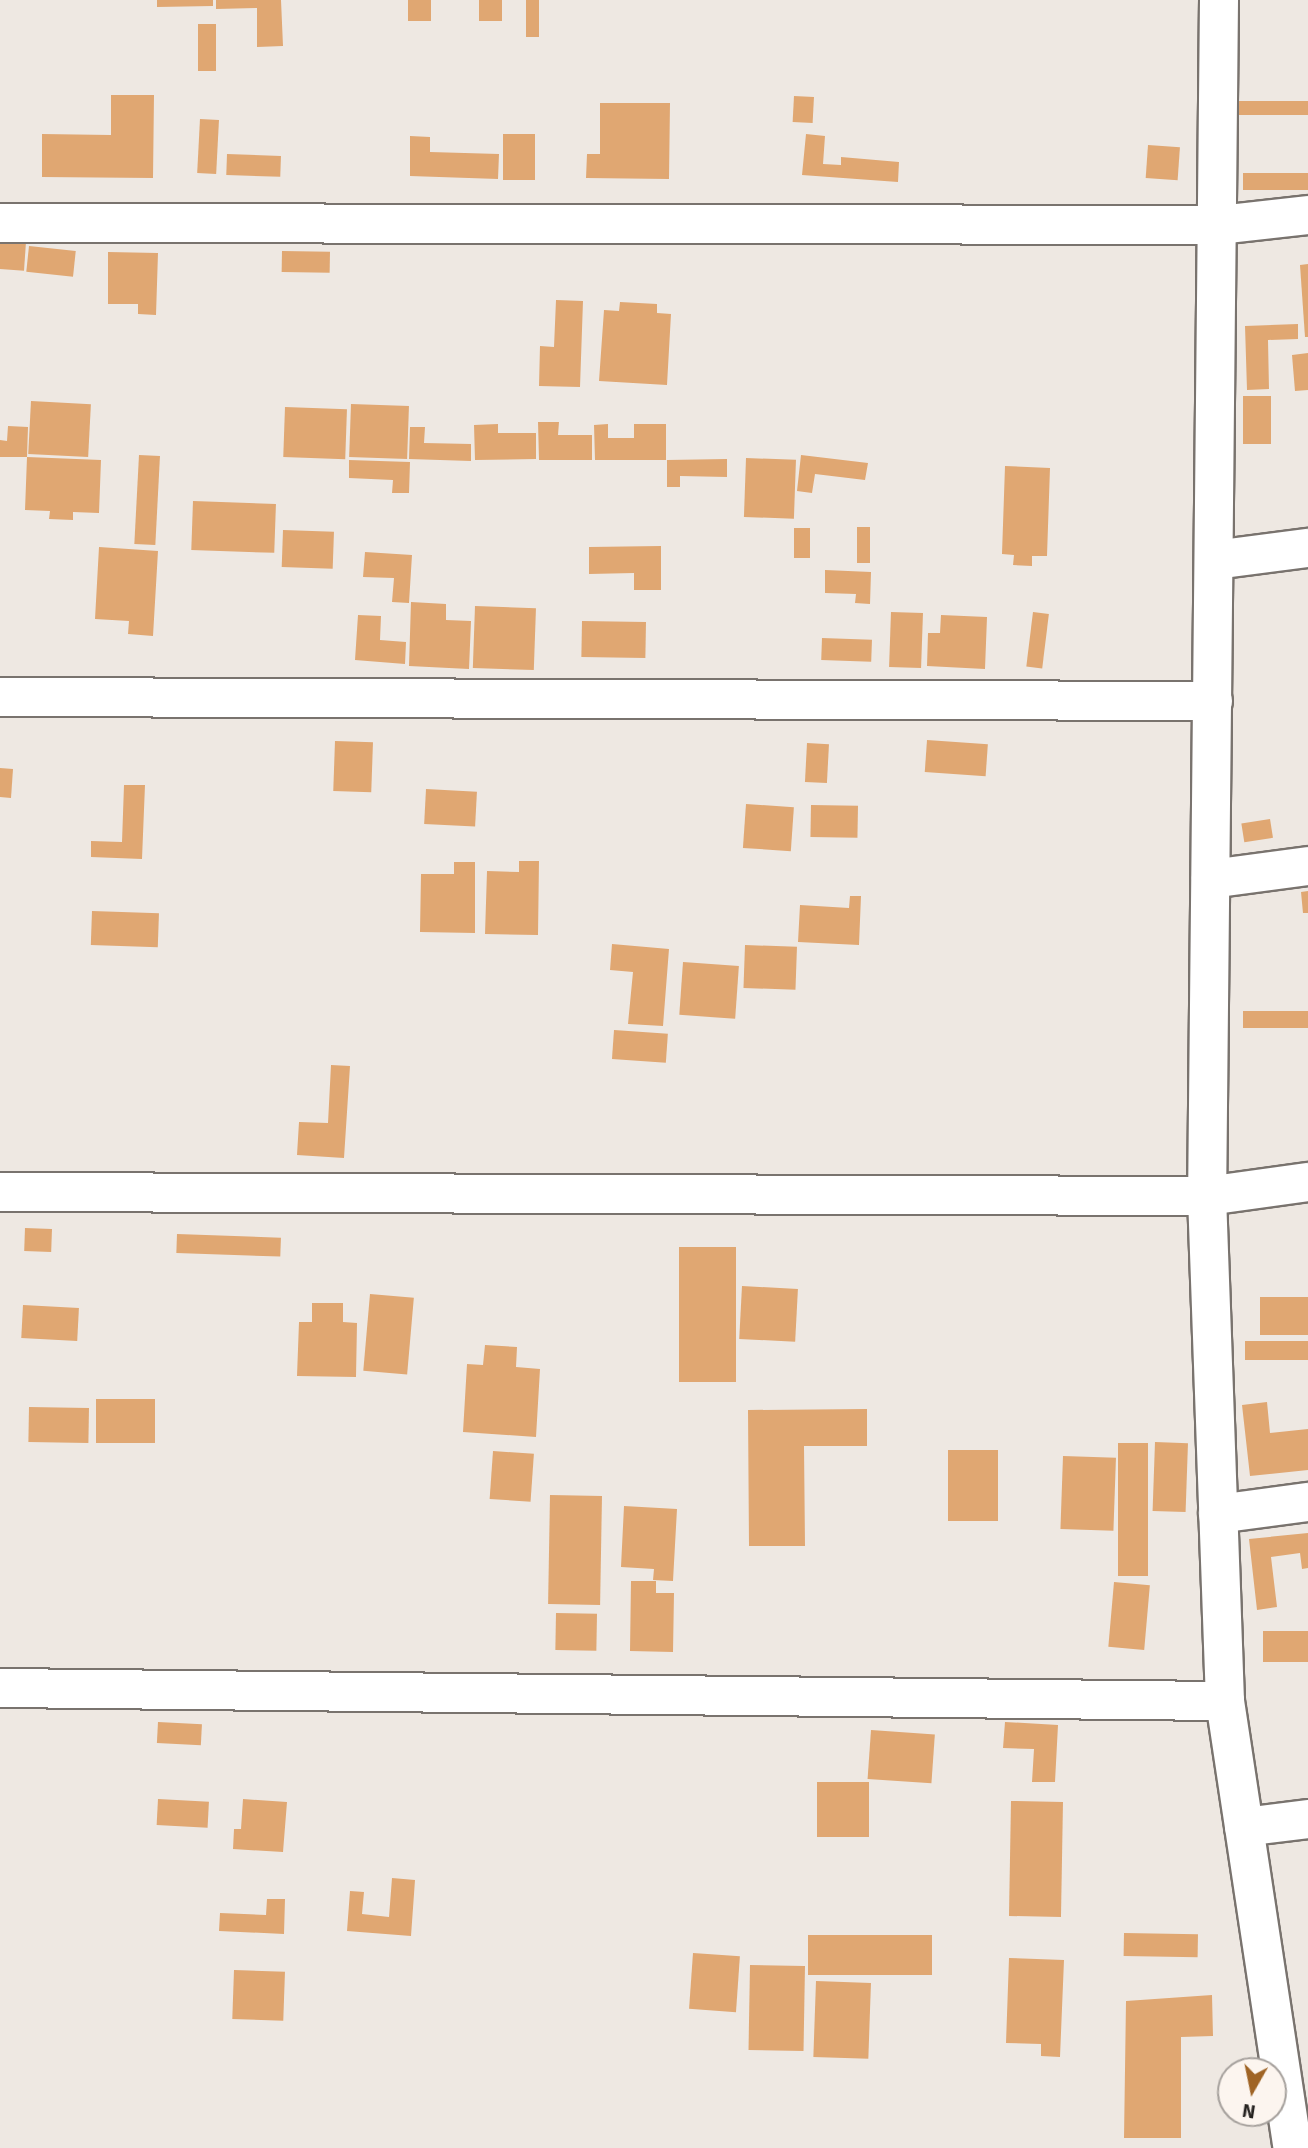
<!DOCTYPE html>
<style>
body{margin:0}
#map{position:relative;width:1308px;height:2148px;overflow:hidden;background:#eee8e2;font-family:Signika,sans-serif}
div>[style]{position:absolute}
.building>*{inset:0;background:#e0a772;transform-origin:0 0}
.roads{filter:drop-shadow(2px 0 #79736e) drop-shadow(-2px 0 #79736e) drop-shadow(0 2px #79736e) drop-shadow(0 -2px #79736e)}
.minor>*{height:38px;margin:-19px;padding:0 19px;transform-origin:19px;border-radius:19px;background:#fff}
span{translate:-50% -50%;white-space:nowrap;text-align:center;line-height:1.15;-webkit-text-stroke:5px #fcf5ef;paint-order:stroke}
.north{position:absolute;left:1217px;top:2057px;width:70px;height:70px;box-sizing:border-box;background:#fcf5ef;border:2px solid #a6a19d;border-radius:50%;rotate:189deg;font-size:19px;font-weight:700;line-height:28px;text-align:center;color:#262321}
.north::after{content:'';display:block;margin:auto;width:24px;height:32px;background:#9f6425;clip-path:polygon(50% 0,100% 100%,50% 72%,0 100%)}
</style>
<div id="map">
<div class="building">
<i style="clip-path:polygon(157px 0,213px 0,213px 6px,157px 7px)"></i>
<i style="clip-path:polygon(216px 0,281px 0,283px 46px,257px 47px,257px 8px,216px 9px)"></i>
<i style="left:408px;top:0;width:23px;height:21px"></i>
<i style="left:479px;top:0;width:23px;height:21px"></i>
<i style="left:526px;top:0;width:13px;height:37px"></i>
<i style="left:198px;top:24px;width:18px;height:47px"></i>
<i style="clip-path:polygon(111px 95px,154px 95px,153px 178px,42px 177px,42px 134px,111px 135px)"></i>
<i style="left:794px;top:96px;width:20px;height:26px;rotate:3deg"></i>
<i style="left:1308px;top:101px;width:14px;height:71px;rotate:90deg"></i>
<i style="clip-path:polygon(600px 103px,670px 103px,669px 179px,586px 178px,587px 154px,600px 154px)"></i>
<i style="left:200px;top:119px;width:19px;height:54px;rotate:3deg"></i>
<i style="left:503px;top:134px;width:32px;height:46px"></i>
<i style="clip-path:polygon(806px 134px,825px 136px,823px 164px,841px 165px,841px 157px,899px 162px,898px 182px,802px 175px)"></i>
<i style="clip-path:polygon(410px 136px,430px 137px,430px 152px,499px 154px,498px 179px,410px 176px)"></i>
<i style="left:1148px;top:145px;width:32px;height:33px;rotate:4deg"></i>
<i style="left:227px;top:154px;width:54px;height:21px;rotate:2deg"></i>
<i style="left:1308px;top:173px;width:17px;height:65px;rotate:90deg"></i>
<i style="left:0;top:241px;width:26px;height:28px;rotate:4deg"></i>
<i style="left:29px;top:246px;width:47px;height:26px;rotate:6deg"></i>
<i style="left:282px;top:251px;width:48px;height:21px;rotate:1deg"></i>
<i style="clip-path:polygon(108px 252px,158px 253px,156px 315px,138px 314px,138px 304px,108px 304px)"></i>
<i style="clip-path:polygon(1308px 264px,1308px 337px,1305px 337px,1300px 265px)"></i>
<i style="clip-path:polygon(556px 300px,583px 301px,580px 387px,539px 386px,540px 346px,554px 347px)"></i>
<i style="clip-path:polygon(620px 302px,657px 304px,657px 313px,671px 314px,667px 385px,599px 381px,604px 310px,619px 311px)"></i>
<i style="clip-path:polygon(1298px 324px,1298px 339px,1268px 340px,1269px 389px,1247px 390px,1245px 326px)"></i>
<i style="clip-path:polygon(1308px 353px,1308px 390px,1295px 391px,1292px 355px)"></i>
<i style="left:1243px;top:396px;width:28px;height:48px"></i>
<i style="left:31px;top:401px;width:60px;height:53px;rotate:3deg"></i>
<i style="left:351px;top:404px;width:58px;height:53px;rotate:2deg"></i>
<i style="left:285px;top:407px;width:62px;height:50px;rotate:2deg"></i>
<i style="clip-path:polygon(538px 422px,559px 422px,558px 435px,592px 435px,592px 460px,539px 460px)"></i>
<i style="clip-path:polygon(498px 424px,498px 433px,536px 433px,536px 459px,475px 460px,474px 425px)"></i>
<i style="clip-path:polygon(608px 424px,608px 438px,634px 438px,634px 424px,666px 424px,666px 460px,595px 460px,594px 425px)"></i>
<i style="clip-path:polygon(8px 426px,28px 427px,27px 457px,0 457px,0 440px,7px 441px)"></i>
<i style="clip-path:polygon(410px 427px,425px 427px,424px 443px,471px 444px,471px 461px,409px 459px)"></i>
<i style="left:139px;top:455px;width:21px;height:89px;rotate:3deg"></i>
<i style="clip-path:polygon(801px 455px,868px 463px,865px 480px,815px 474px,812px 493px,797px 491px)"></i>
<i style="clip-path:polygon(27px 457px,101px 460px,99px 513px,73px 512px,73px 520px,49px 519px,50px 511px,25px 510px)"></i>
<i style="left:746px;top:458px;width:50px;height:59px;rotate:2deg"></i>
<i style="clip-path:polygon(727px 459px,727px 477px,680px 476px,680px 487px,667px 487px,667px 460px)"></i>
<i style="clip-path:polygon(349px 460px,410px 462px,409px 493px,392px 493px,393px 480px,349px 478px)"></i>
<i style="clip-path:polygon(1005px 466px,1050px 468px,1047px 556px,1032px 556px,1032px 566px,1013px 565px,1014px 555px,1002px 554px)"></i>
<i style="left:193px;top:501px;width:83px;height:49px;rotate:2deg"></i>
<i style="left:857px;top:527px;width:13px;height:36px"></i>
<i style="left:794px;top:528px;width:16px;height:30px"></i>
<i style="left:283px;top:530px;width:51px;height:37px;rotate:2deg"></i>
<i style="clip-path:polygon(661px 546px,661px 590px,634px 590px,634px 573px,589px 574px,589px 547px)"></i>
<i style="clip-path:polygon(99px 547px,158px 551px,153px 636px,128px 634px,129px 621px,95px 619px)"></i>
<i style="clip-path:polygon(365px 552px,412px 555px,409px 603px,392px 602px,394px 578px,363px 577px)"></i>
<i style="clip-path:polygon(825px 570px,871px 572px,870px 604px,855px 603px,856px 594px,825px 593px)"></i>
<i style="clip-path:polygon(411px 602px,446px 604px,446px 620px,471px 621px,469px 669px,409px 666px)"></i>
<i style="left:475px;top:606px;width:61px;height:62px;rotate:2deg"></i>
<i style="left:891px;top:612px;width:32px;height:55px;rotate:2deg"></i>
<i style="left:1033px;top:612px;width:16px;height:55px;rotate:7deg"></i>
<i style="clip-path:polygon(358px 615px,381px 616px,380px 640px,406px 642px,405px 664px,355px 660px)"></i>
<i style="clip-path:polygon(941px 615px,987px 617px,985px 669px,927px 666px,928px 633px,940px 633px)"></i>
<i style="left:582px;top:621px;width:64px;height:36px;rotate:1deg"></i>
<i style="left:822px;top:638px;width:50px;height:22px;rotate:2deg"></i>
<i style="left:927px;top:740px;width:61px;height:32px;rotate:4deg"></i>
<i style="left:335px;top:741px;width:38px;height:50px;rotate:2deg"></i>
<i style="left:807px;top:743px;width:22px;height:39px;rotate:3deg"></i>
<i style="clip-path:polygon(0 768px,13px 769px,11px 798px,0 797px)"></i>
<i style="clip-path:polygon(124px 785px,145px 785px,142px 859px,91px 857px,91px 841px,122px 842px)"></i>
<i style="left:426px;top:789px;width:51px;height:35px;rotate:3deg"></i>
<i style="left:746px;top:804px;width:48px;height:44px;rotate:4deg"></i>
<i style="left:811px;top:805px;width:47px;height:32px;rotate:1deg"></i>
<i style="left:1270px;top:819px;width:19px;height:29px;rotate:81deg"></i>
<i style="clip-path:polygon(519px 861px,539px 861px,538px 935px,485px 934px,487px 871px,519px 872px)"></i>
<i style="clip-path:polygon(454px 862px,475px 862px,475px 933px,420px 932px,421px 874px,454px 874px)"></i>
<i style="clip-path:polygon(1308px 891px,1308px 913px,1303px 913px,1301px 892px)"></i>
<i style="clip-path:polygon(850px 896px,861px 896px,859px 945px,798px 942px,800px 905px,849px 908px)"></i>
<i style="left:92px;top:911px;width:67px;height:34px;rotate:2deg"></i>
<i style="clip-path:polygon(612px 944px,669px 949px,663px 1026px,628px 1024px,633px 972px,610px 970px)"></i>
<i style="left:745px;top:945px;width:52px;height:43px;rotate:2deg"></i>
<i style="left:683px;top:962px;width:56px;height:53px;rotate:4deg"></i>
<i style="left:1308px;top:1011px;width:17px;height:65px;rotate:90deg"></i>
<i style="left:614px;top:1030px;width:54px;height:29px;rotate:4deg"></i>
<i style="clip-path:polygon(331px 1065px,350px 1066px,344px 1158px,297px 1155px,299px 1122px,328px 1123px)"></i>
<i style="left:25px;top:1228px;width:27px;height:23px;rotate:2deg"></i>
<i style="left:177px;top:1234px;width:104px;height:19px;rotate:2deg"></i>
<i style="left:679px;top:1247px;width:57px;height:135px"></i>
<i style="left:742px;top:1286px;width:56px;height:53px;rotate:3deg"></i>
<i style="left:370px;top:1294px;width:44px;height:77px;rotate:5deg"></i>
<i style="left:1308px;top:1297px;width:38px;height:48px;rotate:90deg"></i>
<i style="clip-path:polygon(312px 1303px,343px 1303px,343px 1322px,357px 1323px,356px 1377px,297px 1376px,299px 1322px,312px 1322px)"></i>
<i style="left:23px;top:1305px;width:56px;height:33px;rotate:3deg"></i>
<i style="left:1308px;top:1341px;width:19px;height:63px;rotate:90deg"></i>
<i style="clip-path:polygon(485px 1345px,517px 1347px,516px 1367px,540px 1369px,536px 1437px,463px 1432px,467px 1364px,483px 1365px)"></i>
<i style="left:96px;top:1399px;width:59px;height:44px"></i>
<i style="clip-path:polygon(1267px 1402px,1270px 1433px,1308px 1429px,1308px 1470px,1250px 1476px,1242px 1405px)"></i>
<i style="left:29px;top:1407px;width:60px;height:35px;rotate:1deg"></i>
<i style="clip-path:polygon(867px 1409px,867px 1446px,804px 1446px,805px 1546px,749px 1546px,748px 1410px)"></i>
<i style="left:1155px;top:1442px;width:33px;height:69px;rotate:2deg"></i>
<i style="left:1118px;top:1443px;width:30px;height:133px"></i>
<i style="left:948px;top:1450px;width:50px;height:71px"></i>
<i style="left:493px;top:1451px;width:41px;height:48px;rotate:4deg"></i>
<i style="left:1063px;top:1456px;width:53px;height:73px;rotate:2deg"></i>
<i style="left:550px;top:1495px;width:52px;height:109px;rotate:1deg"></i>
<i style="clip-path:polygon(624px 1506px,677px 1509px,673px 1581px,653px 1580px,654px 1569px,621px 1567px)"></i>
<i style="clip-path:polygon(1308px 1533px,1308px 1568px,1302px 1569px,1300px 1553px,1271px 1557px,1277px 1607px,1257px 1610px,1249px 1539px)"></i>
<i style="clip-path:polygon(631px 1581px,656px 1581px,656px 1593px,674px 1593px,673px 1652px,630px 1651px)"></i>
<i style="left:1114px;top:1582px;width:36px;height:65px;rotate:5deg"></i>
<i style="left:556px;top:1613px;width:41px;height:37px;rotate:1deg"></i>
<i style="left:1308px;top:1631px;width:31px;height:45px;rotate:90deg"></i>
<i style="left:158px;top:1722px;width:44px;height:21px;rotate:3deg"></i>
<i style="clip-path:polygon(1005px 1722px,1058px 1725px,1055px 1782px,1032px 1782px,1034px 1749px,1003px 1748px)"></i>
<i style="left:871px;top:1730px;width:64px;height:49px;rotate:4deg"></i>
<i style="left:817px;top:1782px;width:52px;height:55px"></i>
<i style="left:158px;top:1799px;width:51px;height:26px;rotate:3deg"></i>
<i style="clip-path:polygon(243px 1799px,287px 1802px,283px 1852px,233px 1849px,234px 1829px,241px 1829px)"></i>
<i style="left:1011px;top:1801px;width:52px;height:115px;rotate:1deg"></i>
<i style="clip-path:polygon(392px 1878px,415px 1880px,411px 1936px,347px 1931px,350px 1891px,364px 1892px,362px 1914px,389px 1917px)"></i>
<i style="clip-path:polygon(267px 1899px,285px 1899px,284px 1934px,219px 1931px,220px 1913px,266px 1915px)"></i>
<i style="left:1124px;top:1933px;width:74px;height:23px;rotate:1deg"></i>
<i style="left:808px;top:1935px;width:124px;height:40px"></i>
<i style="left:693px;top:1953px;width:47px;height:56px;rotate:4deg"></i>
<i style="clip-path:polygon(1009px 1958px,1064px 1960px,1060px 2057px,1041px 2056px,1041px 2044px,1006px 2043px)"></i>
<i style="left:750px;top:1965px;width:55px;height:85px;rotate:1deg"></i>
<i style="left:234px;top:1970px;width:51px;height:49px;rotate:2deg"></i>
<i style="left:816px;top:1981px;width:55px;height:76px;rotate:2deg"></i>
<i style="clip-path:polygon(1212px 1995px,1213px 2036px,1181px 2037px,1181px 2138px,1124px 2138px,1126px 2001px)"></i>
</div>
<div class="roads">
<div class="minor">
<i style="left:1219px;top:0;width:1196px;rotate:90.57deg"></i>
<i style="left:1207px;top:1196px;width:505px;rotate:87.96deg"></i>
<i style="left:1225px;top:1701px;width:452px;rotate:81.4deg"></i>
<i style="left:0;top:223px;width:1219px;rotate:0.09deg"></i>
<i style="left:1219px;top:225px;width:90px;rotate:-6.4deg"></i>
<i style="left:1215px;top:560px;width:94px;rotate:-7.4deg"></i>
<i style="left:0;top:697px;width:1213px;rotate:0.19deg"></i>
<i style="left:1211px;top:879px;width:98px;rotate:-7.6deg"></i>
<i style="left:0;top:1192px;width:1207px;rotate:0.19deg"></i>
<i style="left:1207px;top:1196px;width:102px;rotate:-7.9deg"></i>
<i style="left:1218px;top:1514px;width:91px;rotate:-7.6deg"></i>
<i style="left:0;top:1688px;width:1225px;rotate:0.61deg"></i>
<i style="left:1244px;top:1827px;width:64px;rotate:-7.1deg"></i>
</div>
</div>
<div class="north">N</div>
</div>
